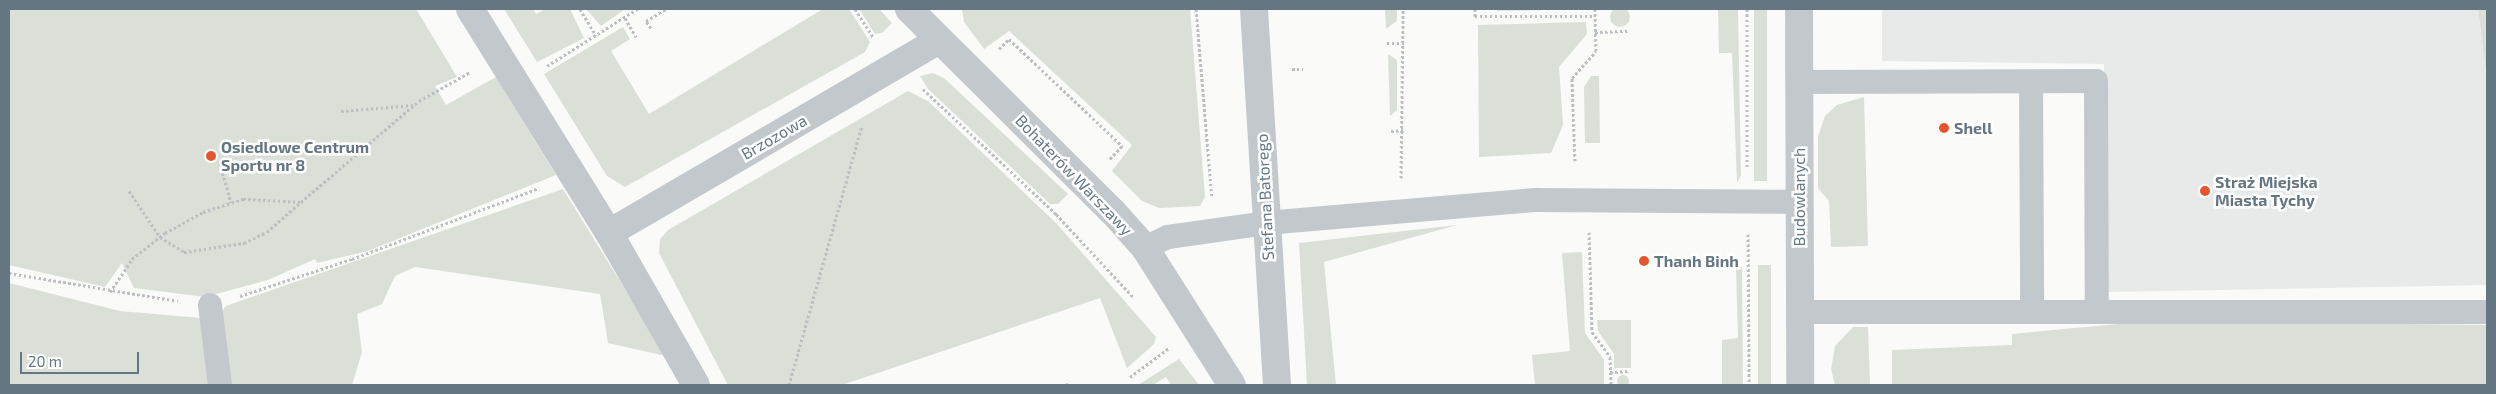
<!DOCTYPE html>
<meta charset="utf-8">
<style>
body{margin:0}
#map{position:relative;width:2496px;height:394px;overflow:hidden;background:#fafaf8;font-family:"Exo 2",sans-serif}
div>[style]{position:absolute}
.built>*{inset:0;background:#e8e9e9}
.green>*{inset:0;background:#dadfd7;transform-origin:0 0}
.round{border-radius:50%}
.path>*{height:3px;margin-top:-1.5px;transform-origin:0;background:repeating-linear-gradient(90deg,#bbbfc2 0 2.5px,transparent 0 5px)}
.service>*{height:24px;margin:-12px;padding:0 12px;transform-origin:12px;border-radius:12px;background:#c3c8cc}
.minor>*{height:28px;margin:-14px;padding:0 14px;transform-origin:14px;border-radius:14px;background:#c3c8cc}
.tertiary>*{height:28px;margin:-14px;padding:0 14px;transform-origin:14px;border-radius:14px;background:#c3c8cc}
.dots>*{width:14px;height:14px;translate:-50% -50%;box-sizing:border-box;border:2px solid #fff;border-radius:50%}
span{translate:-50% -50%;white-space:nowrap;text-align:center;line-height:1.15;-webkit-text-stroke:5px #fff;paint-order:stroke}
.poi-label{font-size:16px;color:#657683;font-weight:700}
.left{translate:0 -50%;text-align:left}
.street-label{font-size:16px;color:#657683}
.frame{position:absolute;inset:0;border:10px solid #657683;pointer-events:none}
.scale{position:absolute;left:20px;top:352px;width:119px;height:22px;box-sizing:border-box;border:2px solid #657683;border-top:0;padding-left:6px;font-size:15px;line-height:18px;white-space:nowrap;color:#657683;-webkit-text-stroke:4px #fff;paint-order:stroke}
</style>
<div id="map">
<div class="built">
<i style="clip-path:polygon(1882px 9px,2478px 9px,2487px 80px,2487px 285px,2108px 292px,2104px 64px,1882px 61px)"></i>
</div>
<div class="green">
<i class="round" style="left:1610px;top:7px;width:20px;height:20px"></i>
<i style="clip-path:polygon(9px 9px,416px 9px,457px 77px,435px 86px,446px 105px,496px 77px,556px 175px,368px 251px,317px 263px,315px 259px,268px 280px,205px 297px,134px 288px,122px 263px,105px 287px,9px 265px)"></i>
<i style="clip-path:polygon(504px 9px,533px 9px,536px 14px,546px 9px,570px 9px,584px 38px,537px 62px)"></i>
<i style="clip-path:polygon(586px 9px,625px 9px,601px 26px)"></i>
<i style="clip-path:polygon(823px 9px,849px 9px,870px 42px,865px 52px,625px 187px,607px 176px,544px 74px,623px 27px,630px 39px,611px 51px,649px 114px)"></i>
<i style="clip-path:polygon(859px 9px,879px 9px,892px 23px,882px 33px,875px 34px)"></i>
<i style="clip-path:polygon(962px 9px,1190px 9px,1205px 197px,1200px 206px,1159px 208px,1142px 201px,1112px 171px,1132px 145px,1009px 31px,984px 49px,964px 22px)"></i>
<i style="clip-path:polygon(1385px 9px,1397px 9px,1397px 21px,1386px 29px)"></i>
<i style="clip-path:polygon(1495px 9px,1588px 9px,1498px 11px)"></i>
<i style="clip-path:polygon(1718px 9px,1738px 9px,1741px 175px,1737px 183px,1732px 53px,1719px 53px)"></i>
<i style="left:1754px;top:9px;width:13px;height:172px"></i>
<i style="clip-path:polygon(2478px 9px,2487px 9px,2487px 80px)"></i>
<i style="clip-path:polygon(1586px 22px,1587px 34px,1559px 67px,1563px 125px,1551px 153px,1479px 157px,1478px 25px)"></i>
<i style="clip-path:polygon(1388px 54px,1397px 60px,1397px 110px,1390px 116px)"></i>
<i style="clip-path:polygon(933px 73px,944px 78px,1068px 194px,1058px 204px,1050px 204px,928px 89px,920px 76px)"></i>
<i style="clip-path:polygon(1591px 76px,1599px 76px,1600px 143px,1585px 143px,1584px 87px)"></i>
<i style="clip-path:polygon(908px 91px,928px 101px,1056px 223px,1156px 337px,1154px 344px,1127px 368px,1100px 298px,842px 385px,728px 385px,659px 253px,660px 239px,668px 230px)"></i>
<i style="clip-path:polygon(1864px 97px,1868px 246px,1831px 247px,1829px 201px,1818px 188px,1818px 137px,1825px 116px,1837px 105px)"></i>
<i style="clip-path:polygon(563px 189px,666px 356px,608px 343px,600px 294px,415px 267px,395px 276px,382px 304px,357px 314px,362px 352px,352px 385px,231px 385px,220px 314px,226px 306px)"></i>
<i style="clip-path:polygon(1457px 225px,1324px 262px,1336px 385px,1307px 385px,1299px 243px)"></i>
<i style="clip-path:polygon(1582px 252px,1585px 333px,1604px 360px,1604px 385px,1535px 385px,1532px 355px,1570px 351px,1562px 253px)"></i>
<i style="left:1771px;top:265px;width:120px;height:13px;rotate:90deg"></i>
<i style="clip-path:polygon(1742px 267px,1743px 385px,1722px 385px,1722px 340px,1738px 338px,1736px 268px)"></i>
<i style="clip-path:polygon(9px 283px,120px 311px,201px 318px,209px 385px,9px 385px)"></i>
<i style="clip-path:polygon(1597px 320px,1631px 320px,1631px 368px,1614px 368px,1614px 354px,1598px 331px)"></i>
<i style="clip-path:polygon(2150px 321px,2487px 325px,2487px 385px,1892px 385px,1892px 350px,2012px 345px,2012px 334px)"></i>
<i style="clip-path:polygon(1853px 327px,1868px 327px,1870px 385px,1835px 385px,1831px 369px,1835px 346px)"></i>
<i style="clip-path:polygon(1179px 359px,1199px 385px,1171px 385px,1166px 377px,1153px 385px,1138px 385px)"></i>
<i class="round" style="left:1617px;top:375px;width:12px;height:12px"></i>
</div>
<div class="path">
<i style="left:580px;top:9px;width:31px;rotate:59deg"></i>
<i style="left:855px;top:9px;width:35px;rotate:57deg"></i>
<i style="left:1196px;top:9px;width:190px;rotate:85.2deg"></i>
<i style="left:1475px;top:9px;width:7px;rotate:90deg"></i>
<i style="left:1475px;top:16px;width:120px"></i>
<i style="left:1747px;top:9px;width:159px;rotate:90deg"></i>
<i style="left:625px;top:18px;width:22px;rotate:60deg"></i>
<i style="left:651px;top:28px;width:9px;rotate:-126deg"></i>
<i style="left:646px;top:21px;width:23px;rotate:-31deg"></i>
<i style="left:1595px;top:32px;width:35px;rotate:-2deg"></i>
<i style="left:1387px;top:43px;width:17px"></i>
<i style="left:999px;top:49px;width:14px;rotate:-45deg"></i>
<i style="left:1009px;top:39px;width:156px;rotate:43.4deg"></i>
<i style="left:1122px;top:146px;width:19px;rotate:133deg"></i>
<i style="left:547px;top:66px;width:107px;rotate:-32.3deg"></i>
<i style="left:1292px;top:69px;width:11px"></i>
<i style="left:923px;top:89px;width:183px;rotate:43.2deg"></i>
<i style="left:1056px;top:214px;width:113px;rotate:47.1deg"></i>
<i style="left:341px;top:111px;width:73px;rotate:-4.7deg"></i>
<i style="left:1391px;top:131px;width:13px;rotate:-4deg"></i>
<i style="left:1575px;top:161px;width:83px;rotate:-92.1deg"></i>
<i style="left:1572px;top:78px;width:36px;rotate:-48deg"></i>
<i style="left:1596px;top:51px;width:42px;rotate:-91.4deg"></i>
<i style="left:220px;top:163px;width:41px;rotate:74.6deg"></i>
<i style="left:1401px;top:178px;width:169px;rotate:-89.3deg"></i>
<i style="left:129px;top:191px;width:55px;rotate:56deg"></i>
<i style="left:160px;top:237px;width:28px;rotate:32deg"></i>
<i style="left:184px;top:252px;width:61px;rotate:-8.5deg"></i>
<i style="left:244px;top:243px;width:25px;rotate:-26deg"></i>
<i style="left:267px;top:232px;width:45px;rotate:-41.4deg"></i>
<i style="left:1589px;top:232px;width:100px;rotate:88.3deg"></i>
<i style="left:1592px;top:332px;width:31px;rotate:54deg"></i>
<i style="left:1610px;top:357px;width:28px;rotate:88deg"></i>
<i style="left:1748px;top:234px;width:151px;rotate:89.6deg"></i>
<i style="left:9px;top:273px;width:171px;rotate:9.4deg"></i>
<i style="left:110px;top:292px;width:40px;rotate:-56deg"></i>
<i style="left:132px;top:259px;width:42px;rotate:-38.2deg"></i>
<i style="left:165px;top:233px;width:43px;rotate:-28.9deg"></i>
<i style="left:203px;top:212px;width:42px;rotate:-18deg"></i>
<i style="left:243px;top:199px;width:58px;rotate:3deg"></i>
<i style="left:301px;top:202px;width:155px;rotate:-40.6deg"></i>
<i style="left:419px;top:101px;width:59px;rotate:-29.6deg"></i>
<i style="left:240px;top:296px;width:118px;rotate:-18.3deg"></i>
<i style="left:352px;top:259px;width:200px;rotate:-20.8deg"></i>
<i style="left:1610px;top:372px;width:19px;rotate:-3deg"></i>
<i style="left:1130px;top:377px;width:49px;rotate:-36.6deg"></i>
<i style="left:1066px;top:383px;width:2px;rotate:63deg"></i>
<i style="left:789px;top:385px;width:269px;rotate:-74.3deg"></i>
</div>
<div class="service">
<i style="left:1800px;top:82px;width:296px;rotate:-0.2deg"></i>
<i style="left:2096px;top:81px;width:230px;rotate:89.8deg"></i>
<i style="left:2031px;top:82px;width:229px;rotate:89.7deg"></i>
<i style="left:1145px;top:248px;width:25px;rotate:-26deg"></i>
<i style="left:1168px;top:237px;width:99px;rotate:-8.1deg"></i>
<i style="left:1266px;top:223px;width:271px;rotate:-4.9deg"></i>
<i style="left:1536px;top:200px;width:262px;rotate:0.4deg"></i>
<i style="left:210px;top:305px;width:81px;rotate:82.9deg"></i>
<i style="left:1800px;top:312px;width:687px"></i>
</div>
<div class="minor">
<i style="left:470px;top:9px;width:264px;rotate:58.2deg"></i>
<i style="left:609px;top:233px;width:175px;rotate:60.2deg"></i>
<i style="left:909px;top:9px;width:288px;rotate:44.9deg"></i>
<i style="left:1113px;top:212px;width:48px;rotate:48.4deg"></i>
<i style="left:1145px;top:248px;width:162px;rotate:57.6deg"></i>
<i style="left:1254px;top:9px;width:377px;rotate:86.5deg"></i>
<i style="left:609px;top:233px;width:382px;rotate:-30.3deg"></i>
</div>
<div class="tertiary">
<i style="left:1799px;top:9px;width:376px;rotate:89.8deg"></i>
</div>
<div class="dots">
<i style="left:1944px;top:128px;background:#e4572e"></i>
<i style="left:211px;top:156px;background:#e4572e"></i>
<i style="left:2205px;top:191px;background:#e4572e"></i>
<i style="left:1644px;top:261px;background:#e4572e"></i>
</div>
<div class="poi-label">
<span class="left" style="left:1954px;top:128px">Shell</span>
<span class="left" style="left:221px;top:156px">Osiedlowe Centrum<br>Sportu nr 8</span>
<span class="left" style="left:2215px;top:191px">Straż Miejska<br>Miasta Tychy</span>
<span class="left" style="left:1654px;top:261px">Thanh Binh</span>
</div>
<div class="street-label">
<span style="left:774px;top:137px;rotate:-30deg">Brzozowa</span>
<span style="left:1074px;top:175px;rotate:46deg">Bohaterów Warszawy</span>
<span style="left:1265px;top:197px;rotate:-93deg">Stefana Batorego</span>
<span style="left:1799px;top:197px;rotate:-90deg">Budowlanych</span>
</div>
<div class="frame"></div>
<div class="scale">20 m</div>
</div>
